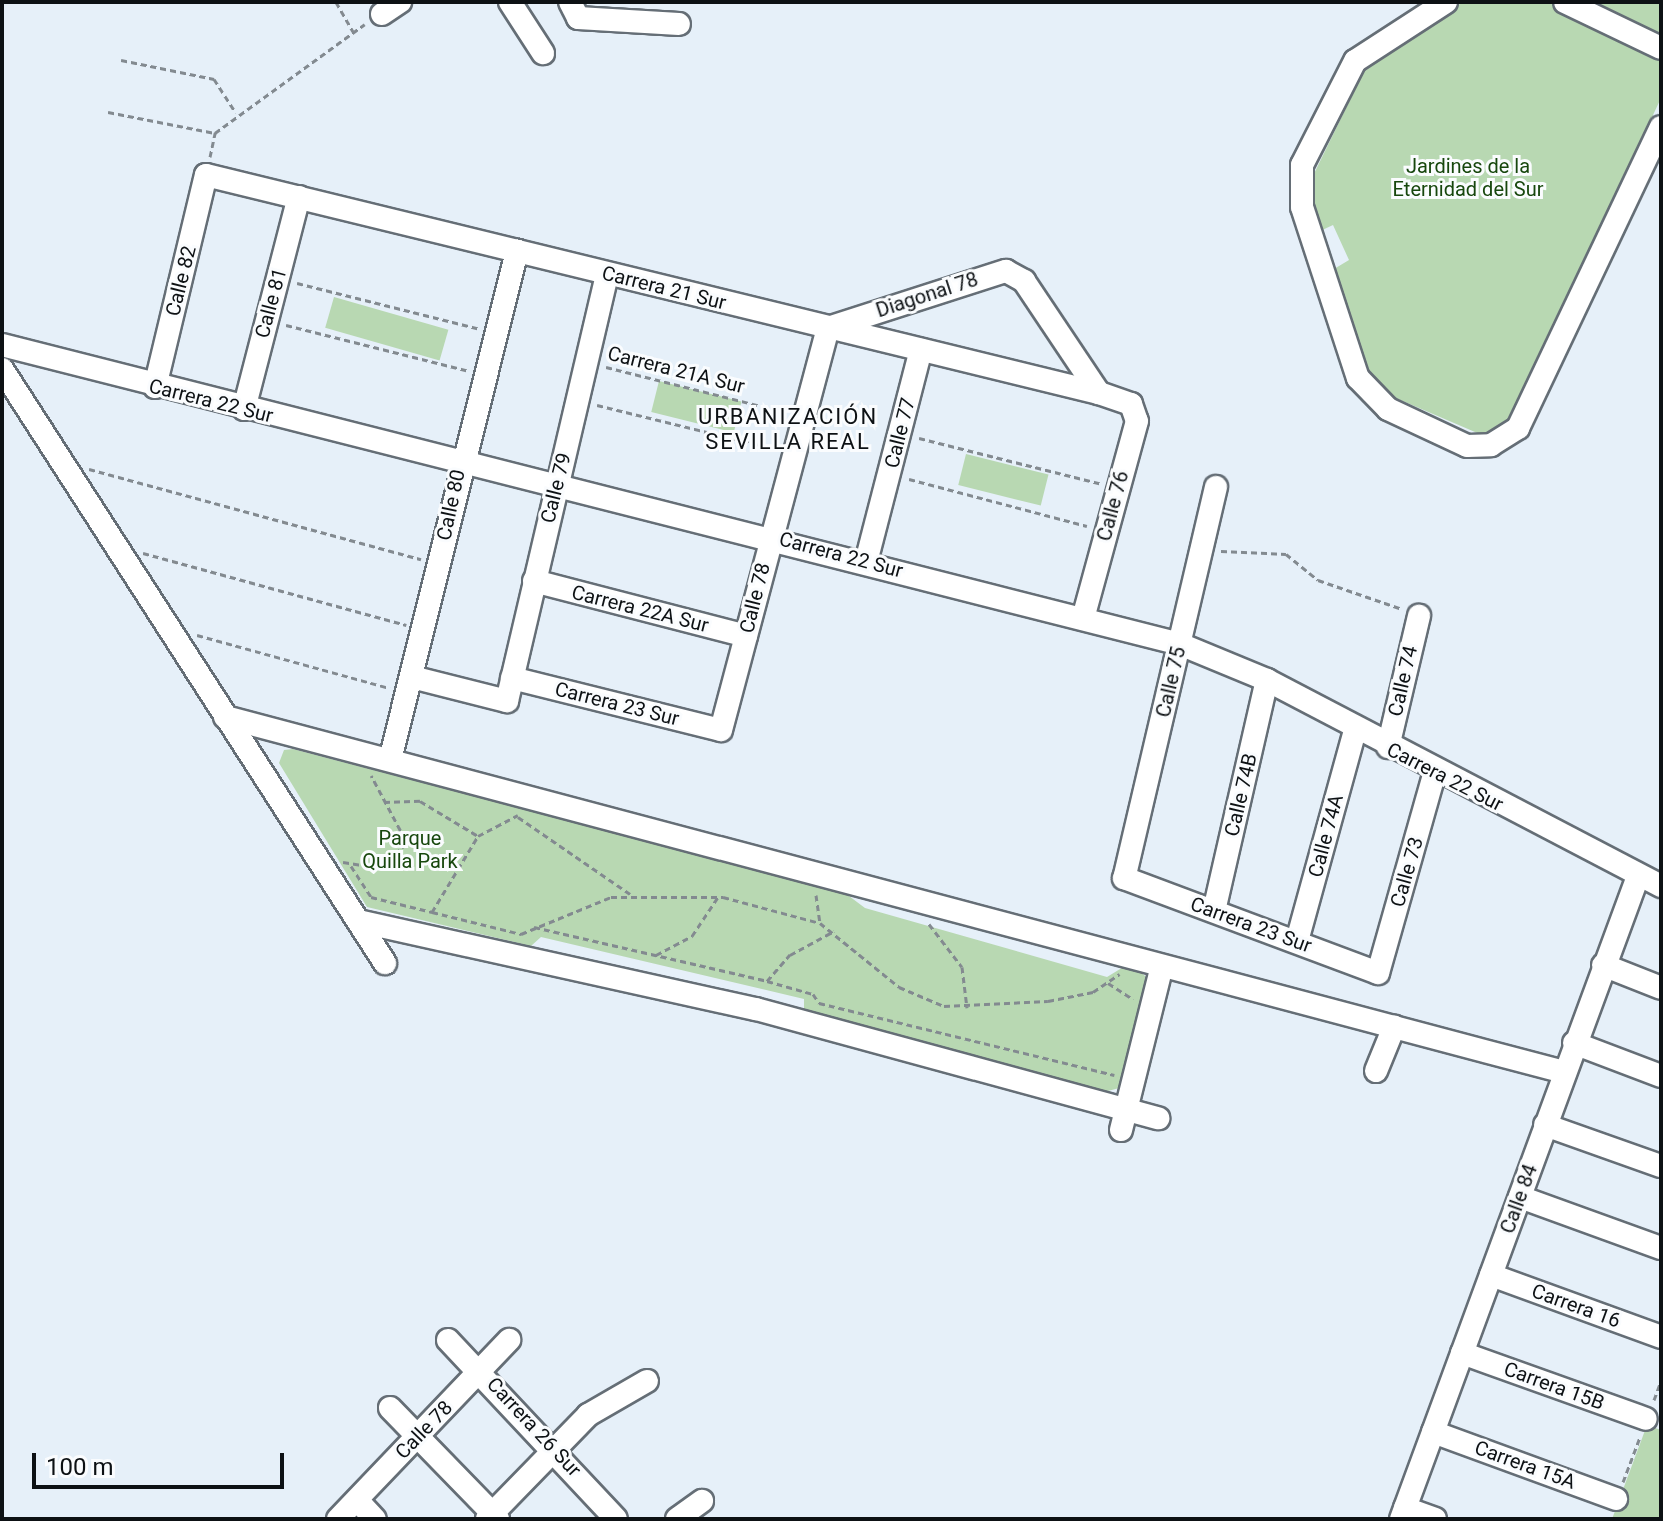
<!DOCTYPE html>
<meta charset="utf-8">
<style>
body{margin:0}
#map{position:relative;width:1663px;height:1521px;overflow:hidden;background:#e6f0f9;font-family:Roboto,sans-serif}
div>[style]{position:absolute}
.green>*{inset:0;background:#b8d8b2;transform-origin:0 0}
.path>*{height:3px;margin-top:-1.5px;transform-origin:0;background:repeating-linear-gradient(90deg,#838a90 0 6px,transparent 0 10px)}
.roads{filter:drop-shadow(2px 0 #656e76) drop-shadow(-2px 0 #656e76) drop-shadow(0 2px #656e76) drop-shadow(0 -2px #656e76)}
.minor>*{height:22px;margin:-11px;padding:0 11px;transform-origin:11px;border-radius:11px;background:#fff}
span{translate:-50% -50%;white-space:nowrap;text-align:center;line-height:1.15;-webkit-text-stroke:6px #fafcfe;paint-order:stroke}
.park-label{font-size:20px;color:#17470d}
.street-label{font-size:20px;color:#0d1114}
.neighbourhood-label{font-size:22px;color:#0d1114;letter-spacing:2px}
.frame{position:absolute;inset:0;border:4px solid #0d1114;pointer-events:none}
.scale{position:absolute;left:32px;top:1453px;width:252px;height:36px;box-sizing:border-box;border:4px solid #0d1114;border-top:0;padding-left:10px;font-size:24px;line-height:28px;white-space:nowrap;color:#0d1114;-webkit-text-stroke:6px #fafcfe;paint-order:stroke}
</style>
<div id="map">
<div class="green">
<i style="clip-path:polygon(1463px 2px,1661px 2px,1661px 98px,1511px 418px,1482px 435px,1370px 387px,1334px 269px,1349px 260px,1333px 225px,1316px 233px,1307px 188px,1367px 65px)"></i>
<i style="left:334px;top:297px;width:119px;height:32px;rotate:16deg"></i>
<i style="left:659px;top:381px;width:85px;height:32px;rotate:14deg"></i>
<i style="left:966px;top:454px;width:85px;height:32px;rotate:14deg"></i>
<i style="clip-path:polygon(293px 749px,845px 893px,865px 908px,1107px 977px,1125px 966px,1139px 970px,1148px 979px,1123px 1087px,1104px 1092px,804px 1011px,804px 999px,541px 937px,531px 946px,367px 907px,279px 763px,284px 750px)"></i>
<i style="clip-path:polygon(1647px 1425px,1661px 1430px,1661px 1519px,1612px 1519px)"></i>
</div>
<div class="path">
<i style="left:336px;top:2px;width:34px;rotate:60deg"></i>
<i style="left:121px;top:60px;width:95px;rotate:11.5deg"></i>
<i style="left:214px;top:79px;width:40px;rotate:57.1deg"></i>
<i style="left:108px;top:112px;width:109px;rotate:11.1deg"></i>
<i style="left:215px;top:133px;width:185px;rotate:-36deg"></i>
<i style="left:210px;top:157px;width:25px;rotate:-78deg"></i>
<i style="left:297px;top:283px;width:189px;rotate:14.1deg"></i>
<i style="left:286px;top:325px;width:189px;rotate:14.1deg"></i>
<i style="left:606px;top:367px;width:185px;rotate:14.1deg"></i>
<i style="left:597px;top:405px;width:184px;rotate:13.8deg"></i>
<i style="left:919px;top:438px;width:189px;rotate:14.1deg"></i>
<i style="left:89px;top:469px;width:344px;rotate:15.2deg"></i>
<i style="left:909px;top:479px;width:184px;rotate:14.8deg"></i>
<i style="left:1221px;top:551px;width:65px;rotate:2.6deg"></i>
<i style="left:1286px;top:554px;width:41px;rotate:39.1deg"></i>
<i style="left:1318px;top:580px;width:89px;rotate:19deg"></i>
<i style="left:143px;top:553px;width:273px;rotate:15.3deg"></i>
<i style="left:197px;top:635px;width:200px;rotate:15.4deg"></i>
<i style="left:384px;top:802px;width:36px;rotate:-2deg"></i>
<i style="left:420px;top:801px;width:68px;rotate:31.1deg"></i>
<i style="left:478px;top:836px;width:45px;rotate:-27.7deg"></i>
<i style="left:518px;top:817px;width:136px;rotate:34.5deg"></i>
<i style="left:343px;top:862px;width:38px;rotate:9deg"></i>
<i style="left:381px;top:868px;width:29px;rotate:-44deg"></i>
<i style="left:402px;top:848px;width:9px;rotate:-72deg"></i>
<i style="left:405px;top:839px;width:72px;rotate:-118deg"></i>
<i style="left:351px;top:866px;width:37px;rotate:57deg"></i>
<i style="left:371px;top:897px;width:63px;rotate:13.8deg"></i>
<i style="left:432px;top:912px;width:89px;rotate:-58.8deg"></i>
<i style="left:816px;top:895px;width:28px;rotate:82deg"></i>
<i style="left:432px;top:912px;width:92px;rotate:13.9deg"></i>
<i style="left:521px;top:934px;width:97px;rotate:-22.3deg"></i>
<i style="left:611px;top:897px;width:112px"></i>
<i style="left:723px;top:897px;width:100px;rotate:15deg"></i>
<i style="left:820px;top:923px;width:102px;rotate:39deg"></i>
<i style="left:899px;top:987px;width:49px;rotate:22.9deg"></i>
<i style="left:944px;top:1006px;width:104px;rotate:-2.8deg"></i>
<i style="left:1048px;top:1001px;width:46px;rotate:-11.3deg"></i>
<i style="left:1093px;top:992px;width:32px;rotate:-34deg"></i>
<i style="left:929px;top:924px;width:54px;rotate:52.5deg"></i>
<i style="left:962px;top:967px;width:41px;rotate:83deg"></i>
<i style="left:534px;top:927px;width:239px;rotate:13deg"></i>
<i style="left:767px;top:981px;width:35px;rotate:-49deg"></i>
<i style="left:790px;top:955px;width:50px;rotate:-28.6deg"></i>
<i style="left:656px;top:955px;width:41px;rotate:-27.8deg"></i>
<i style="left:692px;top:936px;width:47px;rotate:-56.3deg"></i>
<i style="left:767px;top:981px;width:48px;rotate:15.8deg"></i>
<i style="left:813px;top:994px;width:11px;rotate:56deg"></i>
<i style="left:819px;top:1003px;width:304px;rotate:13.7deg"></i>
<i style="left:1108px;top:983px;width:30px;rotate:33deg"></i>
<i style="left:1654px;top:1400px;width:20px;rotate:-70deg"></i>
<i style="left:1623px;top:1482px;width:48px;rotate:-69.3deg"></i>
</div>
<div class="roads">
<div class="minor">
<i style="left:510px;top:2px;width:61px;rotate:57.1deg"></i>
<i style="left:570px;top:2px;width:18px;rotate:63deg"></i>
<i style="left:578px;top:18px;width:101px;rotate:3.4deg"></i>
<i style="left:1446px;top:2px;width:108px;rotate:147deg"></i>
<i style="left:1355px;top:61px;width:117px;rotate:117deg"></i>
<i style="left:1302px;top:165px;width:42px;rotate:90deg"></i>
<i style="left:1302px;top:207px;width:180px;rotate:71.9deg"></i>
<i style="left:1358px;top:378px;width:43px;rotate:45.9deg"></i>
<i style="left:1388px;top:409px;width:87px;rotate:25.1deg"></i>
<i style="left:1467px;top:446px;width:24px;rotate:-2deg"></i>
<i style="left:1491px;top:445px;width:32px;rotate:-32deg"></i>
<i style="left:1518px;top:428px;width:333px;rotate:-64.6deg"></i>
<i style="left:1565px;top:2px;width:106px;rotate:25.6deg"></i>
<i style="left:382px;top:14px;width:22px;rotate:-34deg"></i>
<i style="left:2px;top:345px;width:1215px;rotate:14.24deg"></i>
<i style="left:1180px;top:644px;width:94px;rotate:22.5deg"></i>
<i style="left:1267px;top:680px;width:445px;rotate:27.6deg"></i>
<i style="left:2px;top:369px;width:707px;rotate:57.19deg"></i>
<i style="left:155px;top:387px;width:218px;rotate:-76.5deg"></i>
<i style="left:206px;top:175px;width:919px;rotate:13.72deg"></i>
<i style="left:1099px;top:393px;width:34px;rotate:19deg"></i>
<i style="left:1131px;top:404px;width:18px;rotate:71deg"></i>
<i style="left:1137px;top:421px;width:205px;rotate:105.3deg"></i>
<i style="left:244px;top:409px;width:219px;rotate:-75.5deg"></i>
<i style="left:1216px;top:487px;width:402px;rotate:103.2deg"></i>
<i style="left:1124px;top:878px;width:271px;rotate:20.5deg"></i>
<i style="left:1378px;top:973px;width:210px;rotate:-74.2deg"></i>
<i style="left:866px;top:562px;width:219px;rotate:-75.5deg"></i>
<i style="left:534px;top:581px;width:219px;rotate:14.5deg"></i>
<i style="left:412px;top:677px;width:98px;rotate:14.2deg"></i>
<i style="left:507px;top:701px;width:439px;rotate:-76.8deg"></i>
<i style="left:512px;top:678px;width:215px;rotate:14deg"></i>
<i style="left:721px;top:730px;width:416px;rotate:-75.1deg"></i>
<i style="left:828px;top:328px;width:187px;rotate:-17.8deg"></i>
<i style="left:1006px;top:271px;width:21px;rotate:29deg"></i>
<i style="left:1024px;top:281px;width:135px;rotate:56.2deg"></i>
<i style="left:225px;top:717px;width:1385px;rotate:14.85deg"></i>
<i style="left:1388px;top:747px;width:135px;rotate:-76.7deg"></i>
<i style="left:390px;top:760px;width:525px;rotate:-75.99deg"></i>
<i style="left:1214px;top:911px;width:237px;rotate:-77.1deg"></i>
<i style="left:358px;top:921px;width:408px;rotate:12.5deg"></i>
<i style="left:756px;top:1009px;width:417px;rotate:15.2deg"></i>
<i style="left:1297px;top:941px;width:219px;rotate:-74.6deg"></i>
<i style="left:1603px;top:965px;width:62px;rotate:21.6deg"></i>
<i style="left:1574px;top:1043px;width:93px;rotate:20.8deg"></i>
<i style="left:1376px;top:1071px;width:48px;rotate:-67.8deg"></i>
<i style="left:1545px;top:1125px;width:123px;rotate:19.5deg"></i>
<i style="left:1121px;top:1130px;width:169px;rotate:-76deg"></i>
<i style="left:1520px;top:1197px;width:150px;rotate:19.9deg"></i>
<i style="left:1491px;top:1275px;width:181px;rotate:20deg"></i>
<i style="left:448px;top:1340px;width:245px;rotate:46.8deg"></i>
<i style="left:1462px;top:1353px;width:195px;rotate:19.7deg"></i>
<i style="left:390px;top:1408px;width:155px;rotate:45.8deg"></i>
<i style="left:1433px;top:1432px;width:195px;rotate:20.1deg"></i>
<i style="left:357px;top:1500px;width:26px;rotate:47deg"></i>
<i style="left:1405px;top:1508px;width:32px;rotate:20deg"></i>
<i style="left:338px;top:1519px;width:248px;rotate:-46.3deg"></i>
<i style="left:487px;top:1519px;width:145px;rotate:-45.8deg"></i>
<i style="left:588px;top:1415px;width:68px;rotate:-30deg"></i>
<i style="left:677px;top:1519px;width:31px;rotate:-36deg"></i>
<i style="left:1401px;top:1519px;width:682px;rotate:-69.76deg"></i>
</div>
</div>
<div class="park-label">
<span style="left:1468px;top:178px">Jardines de la<br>Eternidad del Sur</span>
<span style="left:410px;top:850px">Parque<br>Quilla Park</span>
</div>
<div class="street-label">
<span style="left:181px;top:281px;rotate:-76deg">Calle 82</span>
<span style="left:664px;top:288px;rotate:14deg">Carrera 21 Sur</span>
<span style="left:927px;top:295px;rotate:-18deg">Diagonal 78</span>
<span style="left:271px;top:303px;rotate:-75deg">Calle 81</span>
<span style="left:676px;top:370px;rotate:14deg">Carrera 21A Sur</span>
<span style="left:211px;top:401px;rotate:14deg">Carrera 22 Sur</span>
<span style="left:900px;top:433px;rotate:-76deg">Calle 77</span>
<span style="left:556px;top:488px;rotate:-76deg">Calle 79</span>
<span style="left:451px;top:505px;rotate:-78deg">Calle 80</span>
<span style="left:1113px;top:506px;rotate:-75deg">Calle 76</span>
<span style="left:841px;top:555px;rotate:15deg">Carrera 22 Sur</span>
<span style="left:755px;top:598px;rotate:-76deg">Calle 78</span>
<span style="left:640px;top:609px;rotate:14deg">Carrera 22A Sur</span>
<span style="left:1403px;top:681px;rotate:-77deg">Calle 74</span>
<span style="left:1171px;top:682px;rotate:-77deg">Calle 75</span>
<span style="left:617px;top:704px;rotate:14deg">Carrera 23 Sur</span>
<span style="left:1445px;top:777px;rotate:27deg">Carrera 22 Sur</span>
<span style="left:1241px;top:795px;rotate:-77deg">Calle 74B</span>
<span style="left:1326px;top:836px;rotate:-75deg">Calle 74A</span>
<span style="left:1407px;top:872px;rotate:-74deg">Calle 73</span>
<span style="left:1251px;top:925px;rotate:20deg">Carrera 23 Sur</span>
<span style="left:1519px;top:1199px;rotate:-70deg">Calle 84</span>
<span style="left:1576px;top:1306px;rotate:20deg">Carrera 16</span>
<span style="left:1554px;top:1386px;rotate:20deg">Carrera 15B</span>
<span style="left:534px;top:1427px;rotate:47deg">Carrera 26 Sur</span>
<span style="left:424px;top:1430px;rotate:-46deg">Calle 78</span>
<span style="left:1525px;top:1465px;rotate:20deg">Carrera 15A</span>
</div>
<div class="neighbourhood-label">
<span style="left:788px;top:429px">URBANIZACIÓN<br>SEVILLA REAL</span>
</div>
<div class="frame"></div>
<div class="scale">100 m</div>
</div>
